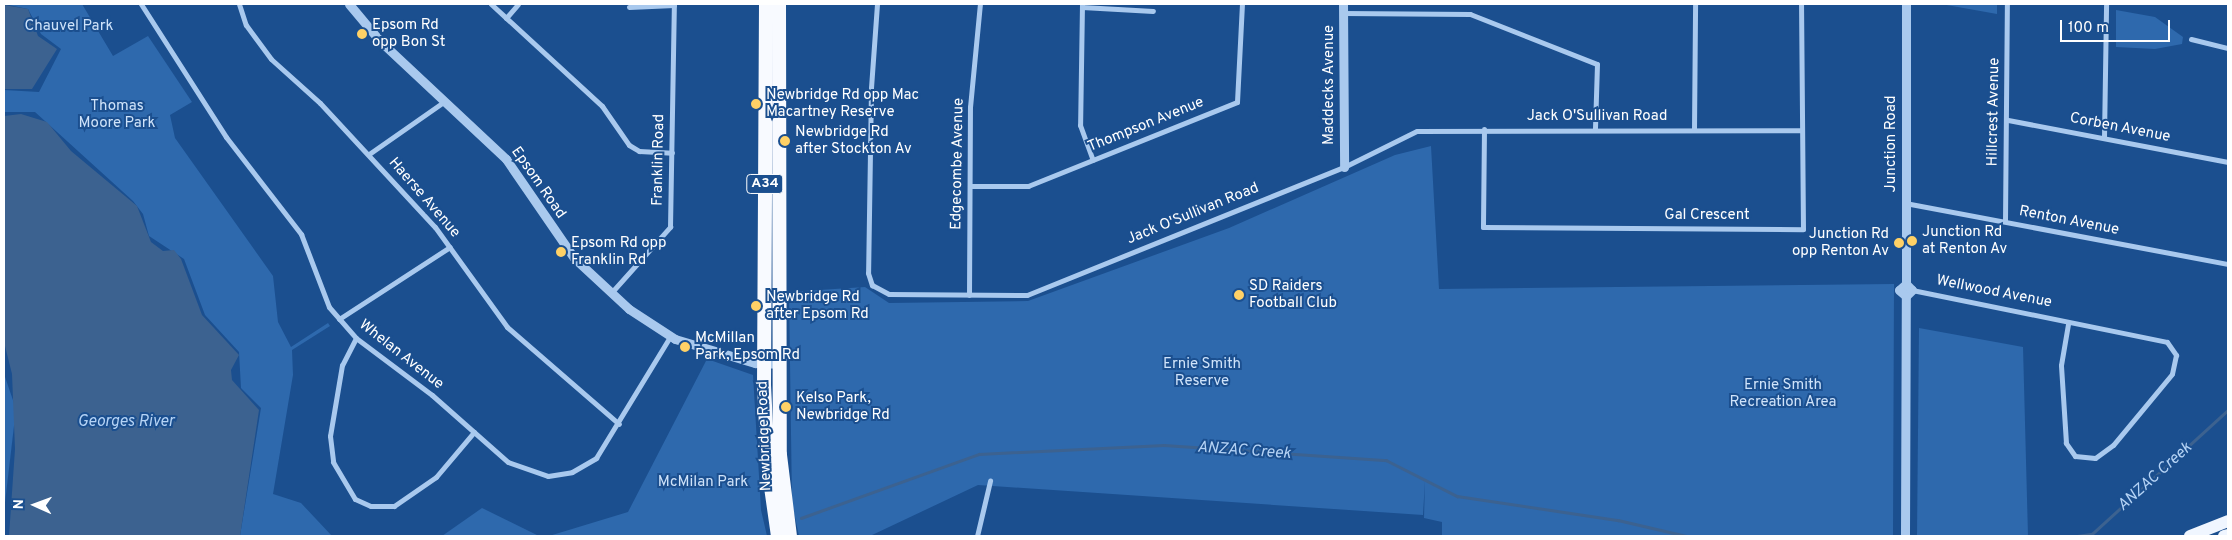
<!DOCTYPE html>
<style>
body{margin:0}
#map{position:relative;width:2232px;height:540px;overflow:hidden;background:#1b4f8f;font-family:Overpass,sans-serif}
div>[style]{position:absolute}
.green>*{inset:0;background:#2e69ad}
.water>*{inset:0;background:#3c6290}
.stream>*{height:2.5px;margin:-1.25px;padding:0 1.25px;transform-origin:1.25px;border-radius:1.25px;background:#3c6290}
.minor>*{height:5px;margin:-2.5px;padding:0 2.5px;transform-origin:2.5px;border-radius:2.5px;background:#a9c9ee}
.tertiary>*{height:9px;margin:-4.5px;padding:0 4.5px;transform-origin:4.5px;border-radius:4.5px;background:#a9c9ee}
.primary>*{height:12px;margin:-6px;padding:0 6px;transform-origin:6px;border-radius:6px;background:#f0f6ff}
.trunk>*{height:14px;margin:-7px;padding:0 7px;transform-origin:7px;border-radius:7px;background:#f8faff}
.dots>*{width:14px;height:14px;translate:-50% -50%;box-sizing:border-box;border:2px solid #1b4f8f;border-radius:50%}
span{translate:-50% -50%;white-space:nowrap;text-align:center;line-height:1.15;-webkit-text-stroke:4px #1b4f8f;paint-order:stroke}
.shield-label span{padding:1px 4px;background:#1b4f8f;border:1px solid;border-radius:4px;-webkit-text-stroke-width:0}
.shield-label{font-size:14px;color:#fff;font-weight:700}
.poi-label{font-size:15px;color:#fff}
.left{translate:0 -50%;text-align:left}
.right{translate:-100% -50%;text-align:right}
.park-label{font-size:15px;color:#cfe3fa}
.street-label{font-size:15px;color:#fff}
.water-label{font-size:16px;color:#b5d3f5;font-style:italic}
.frame{position:absolute;inset:0;border:5px solid #fff;pointer-events:none}
.north{position:absolute;left:10px;top:480px;width:50px;height:50px;-webkit-text-stroke:4px #1b4f8f;paint-order:stroke;rotate:272deg;font-size:14px;font-weight:700;line-height:20px;text-align:center;color:#fff}
.north::after{content:'';display:block;margin:auto;width:18px;height:22px;background:#fff;clip-path:polygon(50% 0,100% 100%,50% 72%,0 100%)}
.scale{position:absolute;left:2060px;top:20px;width:110px;height:22px;box-sizing:border-box;border:2px solid #fff;border-top:0;padding-left:6px;font-size:15px;line-height:18px;white-space:nowrap;color:#fff;-webkit-text-stroke:4px #1b4f8f;paint-order:stroke}
</style>
<div id="map">
<div class="green">
<i style="clip-path:polygon(4px 4px,82px 4px,113px 56px,148px 36px,192px 102px,170px 115px,175px 138px,273px 276px,278px 322px,291px 347px,328px 323px,330px 326px,292px 350px,293px 375px,273px 494px,301px 503px,332px 536px,240px 536px,261px 408px,241px 388px,239px 352px,205px 315px,184px 259px,149px 236px,143px 214px,133px 201px,35px 112px,4px 112px,4px 90px,39px 92px,61px 49px,41px 34px,28px 9px)"></i>
<i style="clip-path:polygon(1941px 4px,1997px 4px,1997px 14px)"></i>
<i style="clip-path:polygon(2116px 10px,2155px 17px,2183px 37px,2182px 44px,2155px 49px,2116px 47px)"></i>
<i style="clip-path:polygon(1431px 146px,1439px 289px,1894px 284px,1893px 536px,1442px 536px,1442px 522px,1424px 518px,1425px 481px,1423px 515px,978px 485px,870px 536px,799px 536px,792px 503px,789px 292px,865px 287px,889px 303px,1028px 301px,1229px 228px,1395px 155px)"></i>
<i style="clip-path:polygon(1919px 328px,2023px 347px,2028px 536px,1917px 536px)"></i>
<i style="clip-path:polygon(707px 359px,753px 375px,761px 510px,767px 536px,549px 536px,628px 512px)"></i>
<i style="clip-path:polygon(4px 374px,16px 409px,4px 511px)"></i>
<i style="clip-path:polygon(482px 508px,539px 536px,442px 536px)"></i>
</div>
<div class="water">
<i style="clip-path:polygon(4px 5px,28px 9px,38px 36px,57px 49px,32px 89px,4px 89px)"></i>
<i style="clip-path:polygon(21px 114px,47px 122px,71px 151px,137px 206px,151px 242px,163px 251px,174px 250px,181px 259px,202px 315px,239px 355px,231px 370px,232px 380px,259px 410px,240px 536px,9px 536px,15px 449px,12px 374px,4px 342px,4px 116px)"></i>
</div>
<div class="stream">
<i style="left:801px;top:518px;width:189px;rotate:-19.8deg"></i>
<i style="left:979px;top:454px;width:185px;rotate:-2.8deg"></i>
<i style="left:1164px;top:445px;width:223px;rotate:3.9deg"></i>
<i style="left:1386px;top:460px;width:80px;rotate:26.9deg"></i>
<i style="left:1457px;top:496px;width:163px;rotate:8.5deg"></i>
<i style="left:1618px;top:520px;width:71px;rotate:13.1deg"></i>
<i style="left:1888px;top:536px;width:14px"></i>
<i style="left:2077px;top:536px;width:15px;rotate:-8deg"></i>
<i style="left:2092px;top:534px;width:184px;rotate:-42.4deg"></i>
</div>
<div class="minor">
<i style="left:141px;top:4px;width:158px;rotate:57.4deg"></i>
<i style="left:226px;top:137px;width:123px;rotate:52.3deg"></i>
<i style="left:301px;top:234px;width:78px;rotate:69deg"></i>
<i style="left:329px;top:307px;width:41px;rotate:48.9deg"></i>
<i style="left:356px;top:338px;width:95px;rotate:36.9deg"></i>
<i style="left:432px;top:395px;width:101px;rotate:41.4deg"></i>
<i style="left:508px;top:462px;width:42px;rotate:19.3deg"></i>
<i style="left:548px;top:476px;width:24px;rotate:-9deg"></i>
<i style="left:572px;top:472px;width:28px;rotate:-30deg"></i>
<i style="left:596px;top:458px;width:142px;rotate:-58.6deg"></i>
<i style="left:239px;top:4px;width:22px;rotate:72deg"></i>
<i style="left:246px;top:25px;width:42px;rotate:53.7deg"></i>
<i style="left:271px;top:59px;width:66px;rotate:41.9deg"></i>
<i style="left:320px;top:103px;width:169px;rotate:47.2deg"></i>
<i style="left:435px;top:227px;width:123px;rotate:54.2deg"></i>
<i style="left:507px;top:327px;width:148px;rotate:40.9deg"></i>
<i style="left:491px;top:4px;width:151px;rotate:42.6deg"></i>
<i style="left:602px;top:106px;width:47px;rotate:55.3deg"></i>
<i style="left:629px;top:145px;width:12px;rotate:31deg"></i>
<i style="left:639px;top:151px;width:33px;rotate:3deg"></i>
<i style="left:877px;top:4px;width:84px;rotate:94.1deg"></i>
<i style="left:871px;top:88px;width:185px;rotate:90.9deg"></i>
<i style="left:868px;top:273px;width:13px;rotate:72deg"></i>
<i style="left:872px;top:285px;width:19px;rotate:28deg"></i>
<i style="left:889px;top:294px;width:138px;rotate:0.4deg"></i>
<i style="left:1027px;top:295px;width:342px;rotate:-22deg"></i>
<i style="left:1344px;top:167px;width:81px;rotate:-26.3deg"></i>
<i style="left:1417px;top:131px;width:384px;rotate:-0.1deg"></i>
<i style="left:1082px;top:4px;width:121px;rotate:90.9deg"></i>
<i style="left:1080px;top:125px;width:37px;rotate:70deg"></i>
<i style="left:629px;top:7px;width:45px;rotate:-2.5deg"></i>
<i style="left:1082px;top:7px;width:71px;rotate:3.2deg"></i>
<i style="left:1343px;top:13px;width:127px;rotate:0.5deg"></i>
<i style="left:1470px;top:14px;width:136px;rotate:21.5deg"></i>
<i style="left:1597px;top:64px;width:65px;rotate:91.8deg"></i>
<i style="left:506px;top:18px;width:18px;rotate:-49deg"></i>
<i style="left:2191px;top:39px;width:38px;rotate:14deg"></i>
<i style="left:2008px;top:120px;width:224px;rotate:10.8deg"></i>
<i style="left:1484px;top:129px;width:98px;rotate:90.6deg"></i>
<i style="left:1483px;top:227px;width:320px;rotate:0.4deg"></i>
<i style="left:1803px;top:229px;width:225px;rotate:-90.5deg"></i>
<i style="left:1694px;top:129px;width:125px;rotate:-89.5deg"></i>
<i style="left:2104px;top:137px;width:133px;rotate:-89.1deg"></i>
<i style="left:369px;top:154px;width:93px;rotate:-34.9deg"></i>
<i style="left:970px;top:186px;width:58px"></i>
<i style="left:1028px;top:186px;width:225px;rotate:-21.9deg"></i>
<i style="left:1237px;top:102px;width:98px;rotate:-87.1deg"></i>
<i style="left:1905px;top:203px;width:329px;rotate:10.7deg"></i>
<i style="left:2005px;top:221px;width:217px;rotate:-89.5deg"></i>
<i style="left:1912px;top:290px;width:260px;rotate:11.5deg"></i>
<i style="left:2167px;top:342px;width:16px;rotate:55deg"></i>
<i style="left:2176px;top:355px;width:19px;rotate:102deg"></i>
<i style="left:2172px;top:374px;width:92px;rotate:129.7deg"></i>
<i style="left:2113px;top:445px;width:22px;rotate:144deg"></i>
<i style="left:2095px;top:458px;width:20px;rotate:-174deg"></i>
<i style="left:2075px;top:456px;width:16px;rotate:-125deg"></i>
<i style="left:2066px;top:443px;width:78px;rotate:-93.7deg"></i>
<i style="left:2061px;top:365px;width:42px;rotate:-80.3deg"></i>
<i style="left:611px;top:293px;width:89px;rotate:-48.2deg"></i>
<i style="left:670px;top:227px;width:223px;rotate:-89deg"></i>
<i style="left:969px;top:295px;width:188px;rotate:-89.7deg"></i>
<i style="left:970px;top:107px;width:103px;rotate:-84.5deg"></i>
<i style="left:339px;top:319px;width:132px;rotate:-33deg"></i>
<i style="left:356px;top:338px;width:30px;rotate:117deg"></i>
<i style="left:342px;top:365px;width:72px;rotate:99.6deg"></i>
<i style="left:330px;top:436px;width:26px;rotate:83deg"></i>
<i style="left:333px;top:462px;width:43px;rotate:59.3deg"></i>
<i style="left:355px;top:499px;width:17px;rotate:24deg"></i>
<i style="left:371px;top:506px;width:23px"></i>
<i style="left:394px;top:506px;width:51px;rotate:-34.6deg"></i>
<i style="left:436px;top:477px;width:59px;rotate:-49.8deg"></i>
<i style="left:977px;top:536px;width:57px;rotate:-76.7deg"></i>
</div>
<div class="tertiary">
<i style="left:349px;top:4px;width:48px;rotate:50deg"></i>
<i style="left:380px;top:41px;width:173px;rotate:43.1deg"></i>
<i style="left:506px;top:159px;width:120px;rotate:55.5deg"></i>
<i style="left:574px;top:258px;width:75px;rotate:42.8deg"></i>
<i style="left:629px;top:309px;width:55px;rotate:33.1deg"></i>
<i style="left:675px;top:339px;width:84px;rotate:16.7deg"></i>
<i style="left:755px;top:363px;width:24px;rotate:2deg"></i>
<i style="left:1343px;top:4px;width:163px;rotate:89.6deg"></i>
<i style="left:1906px;top:4px;width:280px;rotate:90deg"></i>
<i style="left:1906px;top:284px;width:9px;rotate:139deg"></i>
<i style="left:1899px;top:290px;width:9px;rotate:41deg"></i>
<i style="left:1906px;top:284px;width:8px;rotate:45deg"></i>
<i style="left:1912px;top:290px;width:8px;rotate:135deg"></i>
<i style="left:1905px;top:536px;width:240px;rotate:-89.8deg"></i>
</div>
<div class="primary">
<i style="left:2190px;top:536px;width:41px;rotate:-21.5deg"></i>
<i style="left:2224px;top:536px;width:4px;rotate:-14deg"></i>
</div>
<div class="trunk">
<i style="left:766px;top:4px;width:381px;rotate:90.3deg"></i>
<i style="left:764px;top:385px;width:81px;rotate:87.2deg"></i>
<i style="left:768px;top:466px;width:71px;rotate:81.9deg"></i>
<i style="left:779px;top:4px;width:451px;rotate:89.9deg"></i>
<i style="left:780px;top:455px;width:82px;rotate:83deg"></i>
</div>
<div class="dots">
<i style="left:362px;top:34px;background:#ffd166"></i>
<i style="left:756px;top:104px;background:#ffd166"></i>
<i style="left:785px;top:141px;background:#ffd166"></i>
<i style="left:1912px;top:241px;background:#ffd166"></i>
<i style="left:1899px;top:243px;background:#ffd166"></i>
<i style="left:561px;top:252px;background:#ffd166"></i>
<i style="left:1239px;top:295px;background:#ffd166"></i>
<i style="left:756px;top:306px;background:#ffd166"></i>
<i style="left:685px;top:347px;background:#ffd166"></i>
<i style="left:786px;top:407px;background:#ffd166"></i>
</div>
<div class="shield-label">
<span style="left:765px;top:184px">A34</span>
</div>
<div class="poi-label">
<span class="left" style="left:372px;top:34px">Epsom Rd<br>opp Bon St</span>
<span class="left" style="left:766px;top:104px">Newbridge Rd opp Mac<br>Macartney Reserve</span>
<span class="left" style="left:795px;top:141px">Newbridge Rd<br>after Stockton Av</span>
<span class="left" style="left:1922px;top:241px">Junction Rd<br>at Renton Av</span>
<span class="right" style="left:1889px;top:243px">Junction Rd<br>opp Renton Av</span>
<span class="left" style="left:571px;top:252px">Epsom Rd opp<br>Franklin Rd</span>
<span class="left" style="left:1249px;top:295px">SD Raiders<br>Football Club</span>
<span class="left" style="left:766px;top:306px">Newbridge Rd<br>after Epsom Rd</span>
<span class="left" style="left:695px;top:347px">McMillan<br>Park, Epsom Rd</span>
<span class="left" style="left:796px;top:407px">Kelso Park,<br>Newbridge Rd</span>
</div>
<div class="park-label">
<span style="left:69px;top:27px">Chauvel Park</span>
<span style="left:117px;top:115px">Thomas<br>Moore Park</span>
<span style="left:1202px;top:373px">Ernie Smith<br>Reserve</span>
<span style="left:1783px;top:394px">Ernie Smith<br>Recreation Area</span>
<span style="left:703px;top:483px">McMilan Park</span>
</div>
<div class="street-label">
<span style="left:1330px;top:85px;rotate:-90deg">Maddecks Avenue</span>
<span style="left:1994px;top:112px;rotate:-89deg">Hillcrest Avenue</span>
<span style="left:1597px;top:117px">Jack O'Sullivan Road</span>
<span style="left:1146px;top:125px;rotate:-22deg">Thompson Avenue</span>
<span style="left:2120px;top:128px;rotate:11deg">Corben Avenue</span>
<span style="left:1892px;top:144px;rotate:-90deg">Junction Road</span>
<span style="left:659px;top:160px;rotate:-89deg">Franklin Road</span>
<span style="left:958px;top:164px;rotate:-89deg">Edgecombe Avenue</span>
<span style="left:538px;top:183px;rotate:55deg">Epsom Road</span>
<span style="left:424px;top:198px;rotate:49deg">Haerse Avenue</span>
<span style="left:1193px;top:214px;rotate:-22deg">Jack O'Sullivan Road</span>
<span style="left:1707px;top:216px">Gal Crescent</span>
<span style="left:2069px;top:221px;rotate:11deg">Renton Avenue</span>
<span style="left:1994px;top:292px;rotate:11deg">Wellwood Avenue</span>
<span style="left:401px;top:355px;rotate:38deg">Whelan Avenue</span>
<span style="left:765px;top:436px;rotate:-92deg">Newbridge Road</span>
</div>
<div class="water-label">
<span style="left:126px;top:422px">Georges River</span>
<span style="left:1244px;top:451px;rotate:4deg">ANZAC Creek</span>
<span style="left:2155px;top:477px;rotate:-42deg">ANZAC Creek</span>
</div>
<div class="frame"></div>
<div class="north">N</div>
<div class="scale">100 m</div>
</div>
